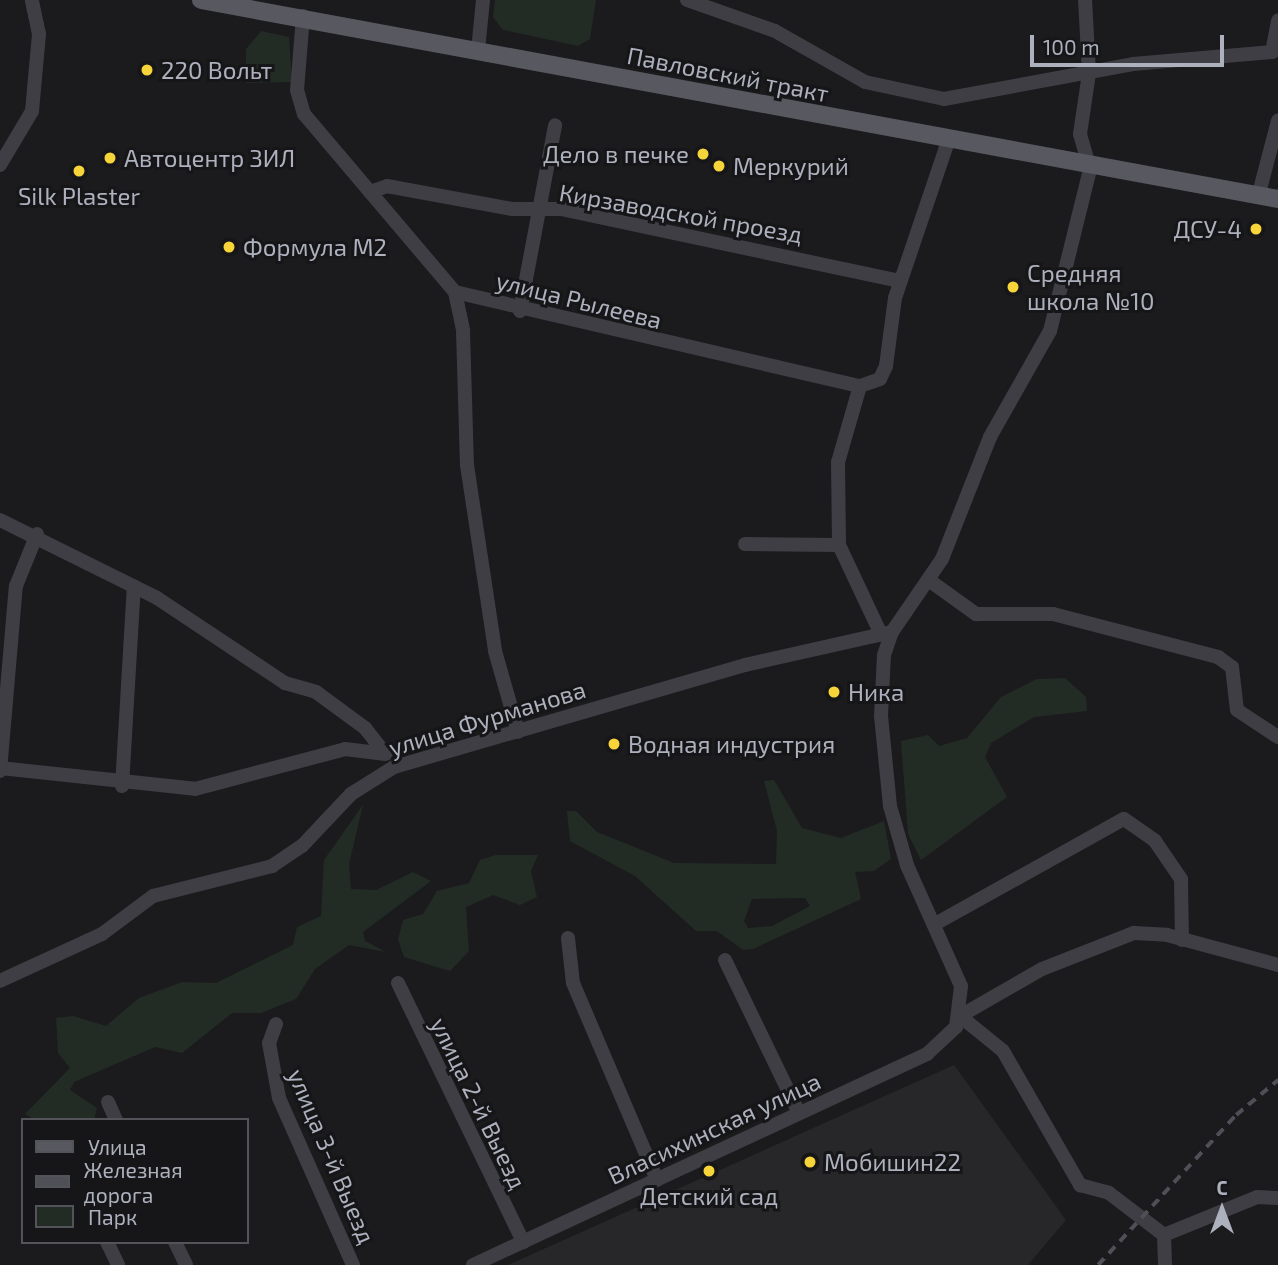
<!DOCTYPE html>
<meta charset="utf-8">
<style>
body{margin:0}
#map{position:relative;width:1278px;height:1265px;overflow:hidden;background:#1b1b1d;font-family:"Exo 2",sans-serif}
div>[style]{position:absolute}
.built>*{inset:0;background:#27272a}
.green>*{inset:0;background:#222c25}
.minor>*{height:14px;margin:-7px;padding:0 7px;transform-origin:7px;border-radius:7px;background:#3e3e44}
.major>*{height:18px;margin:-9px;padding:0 9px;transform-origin:9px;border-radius:9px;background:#585861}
.rail>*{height:3.5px;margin-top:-1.75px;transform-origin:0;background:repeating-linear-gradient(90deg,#4f4f57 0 9px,transparent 0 16px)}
.dots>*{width:19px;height:19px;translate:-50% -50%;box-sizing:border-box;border:4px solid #161618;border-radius:50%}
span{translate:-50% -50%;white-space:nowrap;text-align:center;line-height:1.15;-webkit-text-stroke:6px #161618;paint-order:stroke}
.poi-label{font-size:24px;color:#adb0bd}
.left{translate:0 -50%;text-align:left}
.right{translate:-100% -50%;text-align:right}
.street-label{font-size:24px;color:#adb0bd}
.legend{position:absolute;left:21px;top:1118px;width:228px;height:126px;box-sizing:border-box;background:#161618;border:2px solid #52545a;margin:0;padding:9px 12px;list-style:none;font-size:21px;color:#adb0bd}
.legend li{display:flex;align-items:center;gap:14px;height:35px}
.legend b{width:35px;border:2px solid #52545a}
.north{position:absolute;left:1187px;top:1174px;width:70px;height:70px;-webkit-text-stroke:5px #161618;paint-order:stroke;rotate:0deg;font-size:19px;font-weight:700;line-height:28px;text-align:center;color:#adb0bd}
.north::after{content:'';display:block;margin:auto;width:24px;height:32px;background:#adb0bd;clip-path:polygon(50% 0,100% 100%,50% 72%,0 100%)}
.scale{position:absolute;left:1030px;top:35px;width:194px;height:32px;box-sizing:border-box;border:4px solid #adb0bd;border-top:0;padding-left:9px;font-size:21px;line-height:24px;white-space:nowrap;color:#adb0bd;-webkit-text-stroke:5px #161618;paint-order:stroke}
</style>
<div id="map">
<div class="built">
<i style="clip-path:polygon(954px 1065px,1066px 1220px,1028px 1265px,508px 1265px)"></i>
</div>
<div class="green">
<i style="clip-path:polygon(495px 0,596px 0,590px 39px,578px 46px,503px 30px,493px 17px)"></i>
<i style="clip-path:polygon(261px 31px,289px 37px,292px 82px,246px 83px,246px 49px)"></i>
<i style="clip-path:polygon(1065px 678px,1086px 697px,1087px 711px,1034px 717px,991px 743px,985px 757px,1007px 797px,921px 860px,908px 834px,901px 741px,928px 735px,939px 746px,967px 738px,1001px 697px,1037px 679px)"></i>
<i style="clip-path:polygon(evenodd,774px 780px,802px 828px,841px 838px,884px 821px,891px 859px,874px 871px,855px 872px,861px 899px,753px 949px,743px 950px,717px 931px,696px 931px,635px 876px,570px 841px,567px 811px,576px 811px,597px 832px,674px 863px,776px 864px,777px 831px,764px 781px,774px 780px,805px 898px,810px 906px,772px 926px,748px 928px,744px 921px,752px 899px,805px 898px)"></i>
<i style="clip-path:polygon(363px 805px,349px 864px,351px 889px,376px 890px,413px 872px,431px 881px,363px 932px,365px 941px,386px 952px,349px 945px,315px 969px,296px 999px,261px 1013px,232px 1013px,182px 1053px,155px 1047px,74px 1082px,70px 1090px,97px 1108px,94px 1120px,35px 1120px,25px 1114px,70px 1068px,58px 1053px,56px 1018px,73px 1016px,106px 1026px,139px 998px,182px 982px,216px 983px,293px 945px,297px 927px,321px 916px,324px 860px)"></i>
<i style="clip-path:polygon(496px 855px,538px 855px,531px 871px,537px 897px,520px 905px,493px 895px,466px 907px,469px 951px,450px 971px,404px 957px,398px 939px,403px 920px,423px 914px,437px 891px,469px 883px,480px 860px)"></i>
</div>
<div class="minor">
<i style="left:687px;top:0;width:93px;rotate:19.4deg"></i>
<i style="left:775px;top:31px;width:103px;rotate:29.5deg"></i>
<i style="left:865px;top:82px;width:81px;rotate:12.1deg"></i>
<i style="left:944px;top:99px;width:192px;rotate:-10.5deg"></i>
<i style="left:1133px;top:64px;width:140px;rotate:-4.9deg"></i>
<i style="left:1272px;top:52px;width:32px;rotate:-79deg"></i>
<i style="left:303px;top:16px;width:74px;rotate:94.6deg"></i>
<i style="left:297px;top:90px;width:25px;rotate:74deg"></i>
<i style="left:304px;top:114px;width:233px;rotate:49.7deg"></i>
<i style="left:455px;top:292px;width:416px;rotate:13.1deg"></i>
<i style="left:860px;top:386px;width:79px;rotate:106.1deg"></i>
<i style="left:838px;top:462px;width:83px;rotate:89.3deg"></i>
<i style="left:478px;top:50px;width:50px;rotate:-84.3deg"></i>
<i style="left:0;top:165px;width:63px;rotate:-59.3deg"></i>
<i style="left:32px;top:111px;width:77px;rotate:-84.8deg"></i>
<i style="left:39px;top:34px;width:35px;rotate:-102deg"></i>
<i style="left:370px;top:192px;width:18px;rotate:-19deg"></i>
<i style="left:387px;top:186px;width:127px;rotate:10.4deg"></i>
<i style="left:512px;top:209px;width:49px"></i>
<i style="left:561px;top:209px;width:347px;rotate:12deg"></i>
<i style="left:1258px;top:197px;width:79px;rotate:-75.3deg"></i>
<i style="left:455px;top:292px;width:40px;rotate:78deg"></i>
<i style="left:463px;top:331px;width:134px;rotate:88.3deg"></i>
<i style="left:467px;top:465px;width:188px;rotate:81.4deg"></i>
<i style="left:495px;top:651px;width:84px;rotate:74.1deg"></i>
<i style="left:520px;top:311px;width:189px;rotate:-79.3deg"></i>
<i style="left:860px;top:386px;width:21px;rotate:-19deg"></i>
<i style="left:880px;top:379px;width:14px;rotate:-65deg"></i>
<i style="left:886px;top:366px;width:69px;rotate:-82.5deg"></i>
<i style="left:895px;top:298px;width:166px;rotate:-71.3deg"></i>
<i style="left:0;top:520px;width:175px;rotate:26.4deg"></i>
<i style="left:157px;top:598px;width:154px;rotate:33.6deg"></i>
<i style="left:285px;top:683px;width:32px;rotate:16deg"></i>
<i style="left:316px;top:692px;width:61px;rotate:36.3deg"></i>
<i style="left:365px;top:728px;width:31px;rotate:52deg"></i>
<i style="left:745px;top:544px;width:94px;rotate:0.6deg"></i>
<i style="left:839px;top:545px;width:96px;rotate:64.8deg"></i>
<i style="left:930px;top:581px;width:57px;rotate:35.7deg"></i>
<i style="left:976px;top:614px;width:77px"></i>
<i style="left:1053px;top:614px;width:171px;rotate:14.6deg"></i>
<i style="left:1218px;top:657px;width:17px;rotate:36deg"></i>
<i style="left:1232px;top:667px;width:43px;rotate:83.4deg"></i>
<i style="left:1237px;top:710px;width:49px;rotate:33.4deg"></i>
<i style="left:0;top:768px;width:196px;rotate:6.1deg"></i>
<i style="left:195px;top:789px;width:155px;rotate:-14.9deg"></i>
<i style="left:345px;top:749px;width:41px;rotate:7deg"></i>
<i style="left:0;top:771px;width:186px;rotate:-85.1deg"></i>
<i style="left:16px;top:586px;width:56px;rotate:-68deg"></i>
<i style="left:122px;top:786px;width:200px;rotate:-86.6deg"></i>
<i style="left:935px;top:924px;width:216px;rotate:-29.1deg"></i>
<i style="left:1124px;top:819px;width:38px;rotate:35deg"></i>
<i style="left:1155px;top:841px;width:46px;rotate:55.6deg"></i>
<i style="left:1181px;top:879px;width:61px;rotate:89.1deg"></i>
<i style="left:568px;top:938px;width:45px;rotate:83.7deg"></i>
<i style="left:573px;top:983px;width:214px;rotate:66.9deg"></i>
<i style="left:725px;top:960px;width:170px;rotate:64.2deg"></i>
<i style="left:0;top:981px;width:112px;rotate:-24.7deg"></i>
<i style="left:102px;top:934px;width:64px;rotate:-36.7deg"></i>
<i style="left:153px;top:896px;width:123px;rotate:-14.1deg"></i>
<i style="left:272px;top:866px;width:36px;rotate:-34deg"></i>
<i style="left:302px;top:846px;width:71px;rotate:-46.7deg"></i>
<i style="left:351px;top:794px;width:51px;rotate:-32.1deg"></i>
<i style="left:394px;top:767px;width:366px;rotate:-16.2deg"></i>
<i style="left:745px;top:665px;width:151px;rotate:-12.7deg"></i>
<i style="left:398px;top:983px;width:288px;rotate:64.2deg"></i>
<i style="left:960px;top:1016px;width:95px;rotate:-29.8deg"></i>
<i style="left:1042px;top:969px;width:99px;rotate:-21.4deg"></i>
<i style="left:1134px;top:933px;width:33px;rotate:3deg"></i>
<i style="left:1167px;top:935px;width:115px;rotate:15.1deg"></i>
<i style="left:960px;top:1016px;width:55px;rotate:39.1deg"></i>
<i style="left:1003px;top:1051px;width:155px;rotate:60.1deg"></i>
<i style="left:1080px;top:1185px;width:30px;rotate:15deg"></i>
<i style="left:1109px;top:1193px;width:69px;rotate:37.4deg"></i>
<i style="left:276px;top:1024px;width:20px;rotate:110deg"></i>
<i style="left:269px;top:1043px;width:56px;rotate:79.7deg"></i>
<i style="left:279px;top:1098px;width:183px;rotate:66.1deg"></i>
<i style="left:108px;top:1102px;width:20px;rotate:66deg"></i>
<i style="left:1164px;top:1235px;width:100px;rotate:-22.2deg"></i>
<i style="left:1257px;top:1197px;width:21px;rotate:3deg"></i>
<i style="left:1164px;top:1235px;width:30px;rotate:88deg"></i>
<i style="left:107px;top:1242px;width:25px;rotate:64deg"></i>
<i style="left:175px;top:1242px;width:25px;rotate:64deg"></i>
<i style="left:473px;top:1265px;width:501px;rotate:-24.93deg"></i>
<i style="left:927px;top:1054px;width:40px;rotate:-43deg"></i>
<i style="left:956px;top:1027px;width:41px;rotate:-83deg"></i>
<i style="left:961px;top:986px;width:133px;rotate:-114.1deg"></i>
<i style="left:907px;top:865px;width:61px;rotate:-106.1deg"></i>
<i style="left:890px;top:806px;width:90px;rotate:-95.7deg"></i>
<i style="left:881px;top:716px;width:61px;rotate:-87.2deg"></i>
<i style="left:884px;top:655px;width:24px;rotate:-71deg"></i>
<i style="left:892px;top:632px;width:88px;rotate:-55.6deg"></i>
<i style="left:942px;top:559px;width:131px;rotate:-68.5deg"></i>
<i style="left:990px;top:437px;width:122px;rotate:-60.5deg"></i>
<i style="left:1050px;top:331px;width:167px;rotate:-76.1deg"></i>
<i style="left:1090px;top:169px;width:36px;rotate:-106deg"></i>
<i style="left:1080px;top:134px;width:62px;rotate:-81.6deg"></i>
<i style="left:1089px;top:73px;width:73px;rotate:-93.1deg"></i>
</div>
<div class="major">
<i style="left:201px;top:0;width:1095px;rotate:10.47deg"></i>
</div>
<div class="rail">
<i style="left:1098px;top:1265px;width:204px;rotate:-47.4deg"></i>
<i style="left:1236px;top:1115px;width:55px;rotate:-39.8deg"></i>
</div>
<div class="dots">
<i style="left:147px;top:70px;background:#f6d43a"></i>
<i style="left:703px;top:154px;background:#f6d43a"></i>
<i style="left:110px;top:158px;background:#f6d43a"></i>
<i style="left:719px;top:166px;background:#f6d43a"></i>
<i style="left:79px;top:171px;background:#f6d43a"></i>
<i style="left:1256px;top:229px;background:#f6d43a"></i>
<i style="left:229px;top:247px;background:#f6d43a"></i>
<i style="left:1013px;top:287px;background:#f6d43a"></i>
<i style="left:834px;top:692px;background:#f6d43a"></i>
<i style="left:614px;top:744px;background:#f6d43a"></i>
<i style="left:810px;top:1162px;background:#f6d43a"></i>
<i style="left:709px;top:1171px;background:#f6d43a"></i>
</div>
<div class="poi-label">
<span class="left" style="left:161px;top:70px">220 Вольт</span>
<span class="right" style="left:689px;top:154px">Дело в печке</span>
<span class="left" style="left:124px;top:158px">Автоцентр ЗИЛ</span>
<span class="left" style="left:733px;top:166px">Меркурий</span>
<span style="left:79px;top:196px">Silk Plaster</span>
<span class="right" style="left:1242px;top:229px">ДСУ-4</span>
<span class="left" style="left:243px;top:247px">Формула М2</span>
<span class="left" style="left:1027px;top:287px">Средняя<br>школа №10</span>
<span class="left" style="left:848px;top:692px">Ника</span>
<span class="left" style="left:628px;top:744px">Водная индустрия</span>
<span class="left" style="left:824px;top:1162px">Мобишин22</span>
<span style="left:709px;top:1196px">Детский сад</span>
</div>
<div class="street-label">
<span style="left:728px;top:74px;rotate:11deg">Павловский тракт</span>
<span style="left:681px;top:213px;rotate:10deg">Кирзаводской проезд</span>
<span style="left:579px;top:300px;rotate:14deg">улица Рылеева</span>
<span style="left:487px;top:718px;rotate:-17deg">улица Фурманова</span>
<span style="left:479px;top:1103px;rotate:64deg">улица 2-й Выезд</span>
<span style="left:714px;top:1128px;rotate:-25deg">Власихинская улица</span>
<span style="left:332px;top:1156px;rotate:67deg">улица 3-й Выезд</span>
</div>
<ul class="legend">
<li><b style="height:9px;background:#585861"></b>Улица</li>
<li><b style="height:9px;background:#4f4f57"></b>Железная дорога</li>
<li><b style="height:19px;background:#222c25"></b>Парк</li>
</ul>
<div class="north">С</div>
<div class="scale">100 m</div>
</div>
